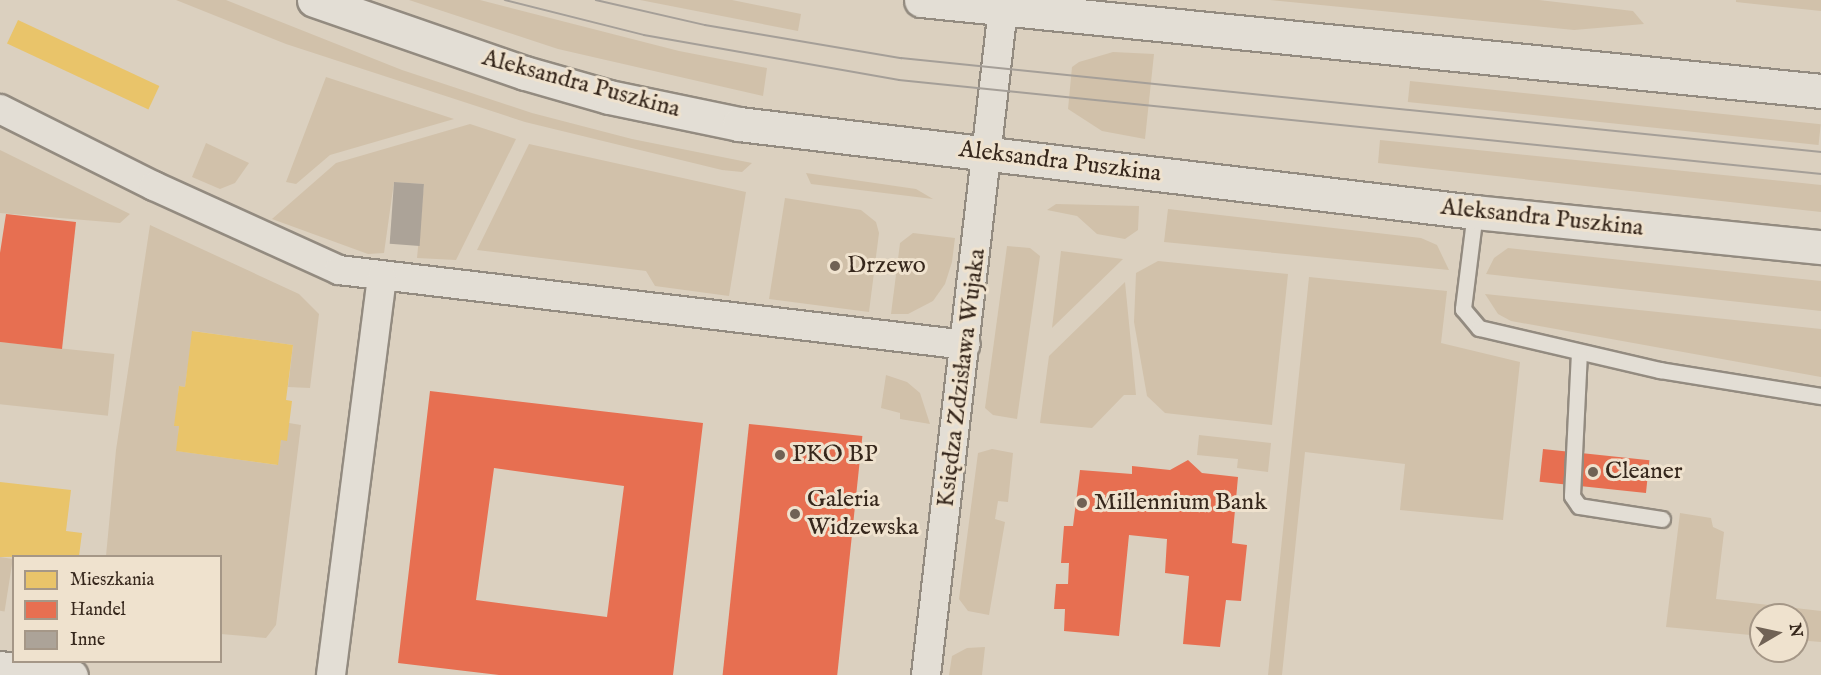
<!DOCTYPE html>
<meta charset="utf-8">
<style>
body{margin:0}
#map{position:relative;width:1821px;height:675px;overflow:hidden;background:#dbd0bf;font-family:"IM FELL English",serif}
div>[style]{position:absolute}
.green>*{inset:0;background:#d1c1aa;transform-origin:0 0}
.homes>*{inset:0;background:#e9c46a;transform-origin:0 0}
.shops>*{inset:0;background:#e76f51;transform-origin:0 0}
.building>*{inset:0;background:#aca398;transform-origin:0 0}
.roads{filter:drop-shadow(2px 0 #938b80) drop-shadow(-2px 0 #938b80) drop-shadow(0 2px #938b80) drop-shadow(0 -2px #938b80)}
.service>*{height:15px;margin:-7.5px;padding:0 7.5px;transform-origin:7.5px;border-radius:7.5px;background:#e3ded5}
.minor>*{height:28px;margin:-14px;padding:0 14px;transform-origin:14px;border-radius:14px;background:#e3ded5}
.secondary>*{height:33px;margin:-16.5px;padding:0 16.5px;transform-origin:16.5px;border-radius:16.5px;background:#e3ded5}
.tram>*{height:1.5px;margin:-0.75px;padding:0 0.75px;transform-origin:0.75px;border-radius:0.75px;background:#a59f98}
.dots>*{width:16px;height:16px;translate:-50% -50%;box-sizing:border-box;border:3px solid #efe2ce;border-radius:50%}
span{translate:-50% -50%;white-space:nowrap;text-align:center;line-height:1.15;-webkit-text-stroke:6px #efe2ce;paint-order:stroke}
.street-label{font-size:24px;color:#36271c}
.poi-label{font-size:24px;color:#36271c}
.left{translate:0 -50%;text-align:left}
.legend{position:absolute;left:12px;top:555px;width:210px;height:108px;box-sizing:border-box;background:#efe2ce;border:2px solid #a59787;margin:0;padding:8px 10px;list-style:none;font-size:18px;color:#36271c}
.legend li{display:flex;align-items:center;gap:12px;height:30px}
.legend b{width:30px;border:2px solid #a59787}
.north{position:absolute;left:1749px;top:603px;width:60px;height:60px;box-sizing:border-box;background:#efe2ce;border:2px solid #a59787;border-radius:50%;rotate:81deg;font-size:16px;font-weight:700;line-height:24px;text-align:center;color:#36271c}
.north::after{content:'';display:block;margin:auto;width:21px;height:27px;background:#706255;clip-path:polygon(50% 0,100% 100%,50% 72%,0 100%)}
</style>
<div id="map">
<div class="green">
<i style="clip-path:polygon(176px 0,226px 0,402px 70px,532px 113px,632px 139px,752px 163px,742px 172px,722px 170px,525px 122px,286px 44px)"></i>
<i style="clip-path:polygon(409px 0,480px 0,679px 51px,767px 68px,763px 96px,558px 49px)"></i>
<i style="clip-path:polygon(640px 0,732px 0,801px 14px,798px 31px)"></i>
<i style="clip-path:polygon(1270px 0,1539px 0,1633px 11px,1644px 24px,1574px 30px)"></i>
<i style="clip-path:polygon(1736px 0,1821px 0,1821px 11px,1736px 2px)"></i>
<i style="clip-path:polygon(1113px 52px,1154px 54px,1145px 139px,1102px 131px,1068px 109px,1072px 67px,1079px 62px)"></i>
<i style="clip-path:polygon(326px 77px,454px 119px,330px 155px,296px 184px,286px 182px)"></i>
<i style="left:1410px;top:81px;width:413px;height:21px;rotate:6deg"></i>
<i style="clip-path:polygon(470px 124px,516px 139px,456px 260px,417px 258px,424px 184px,394px 182px,384px 253px,368px 254px,272px 219px,336px 163px)"></i>
<i style="clip-path:polygon(1380px 140px,1821px 185px,1821px 212px,1378px 163px)"></i>
<i style="clip-path:polygon(206px 143px,249px 163px,235px 183px,220px 189px,192px 177px)"></i>
<i style="clip-path:polygon(529px 144px,746px 192px,729px 296px,655px 286px,646px 271px,477px 250px)"></i>
<i style="clip-path:polygon(0 150px,130px 214px,120px 223px,0 213px)"></i>
<i style="clip-path:polygon(806px 173px,916px 189px,933px 199px,811px 184px)"></i>
<i style="clip-path:polygon(785px 198px,861px 210px,876px 222px,879px 233px,869px 312px,769px 299px)"></i>
<i style="clip-path:polygon(1056px 204px,1139px 206px,1138px 230px,1125px 239px,1097px 234px,1077px 216px,1047px 210px)"></i>
<i style="clip-path:polygon(1168px 209px,1421px 238px,1437px 245px,1449px 270px,1164px 242px)"></i>
<i style="clip-path:polygon(150px 225px,299px 294px,319px 314px,310px 388px,288px 387px,293px 345px,193px 331px,185px 387px,179px 386px,175px 426px,179px 426px,177px 451px,277px 465px,281px 440px,289px 423px,301px 425px,276px 625px,266px 638px,221px 634px,220px 556px,106px 556px,116px 450px)"></i>
<i style="clip-path:polygon(913px 233px,955px 238px,952px 262px,945px 284px,933px 301px,908px 314px,891px 314px,900px 243px)"></i>
<i style="clip-path:polygon(1007px 246px,1030px 248px,1040px 256px,1017px 419px,993px 415px,985px 408px)"></i>
<i style="clip-path:polygon(1508px 248px,1821px 281px,1821px 311px,1486px 274px,1494px 258px)"></i>
<i style="clip-path:polygon(1061px 251px,1123px 259px,1052px 328px)"></i>
<i style="clip-path:polygon(1158px 261px,1288px 274px,1272px 425px,1165px 413px,1147px 396px,1134px 322px,1136px 273px)"></i>
<i style="clip-path:polygon(1309px 277px,1447px 291px,1441px 343px,1520px 362px,1503px 520px,1400px 510px,1405px 464px,1305px 452px,1282px 675px,1268px 675px)"></i>
<i style="clip-path:polygon(1125px 282px,1136px 395px,1124px 395px,1092px 428px,1040px 423px,1049px 356px)"></i>
<i style="clip-path:polygon(1485px 294px,1821px 329px,1821px 377px,1511px 321px,1498px 314px)"></i>
<i style="left:0;top:342px;width:115px;height:62px;rotate:6deg"></i>
<i style="clip-path:polygon(886px 375px,907px 382px,920px 393px,930px 424px,900px 419px,900px 413px,881px 408px)"></i>
<i style="clip-path:polygon(1199px 435px,1271px 443px,1268px 472px,1237px 468px,1238px 459px,1197px 455px)"></i>
<i style="clip-path:polygon(992px 449px,1013px 453px,1008px 502px,998px 501px,995px 519px,1005px 522px,989px 615px,968px 611px,959px 599px,978px 453px)"></i>
<i style="clip-path:polygon(1680px 513px,1711px 518px,1713px 527px,1724px 532px,1716px 599px,1821px 611px,1821px 642px,1797px 640px,1797px 615px,1761px 615px,1761px 636px,1666px 627px)"></i>
<i style="left:0;top:557px;width:13px;height:53px;rotate:9deg"></i>
<i style="clip-path:polygon(985px 647px,982px 675px,949px 675px,952px 656px,967px 648px)"></i>
</div>
<div class="homes">
<i style="left:18px;top:20px;width:156px;height:26px;rotate:25deg"></i>
<i style="clip-path:polygon(192px 331px,293px 345px,286px 400px,292px 401px,287px 441px,281px 440px,278px 465px,176px 451px,179px 426px,174px 426px,179px 386px,185px 387px)"></i>
<i style="clip-path:polygon(0 482px,71px 490px,66px 531px,82px 533px,79px 556px,0 557px)"></i>
</div>
<div class="shops">
<i style="clip-path:polygon(6px 214px,76px 222px,62px 349px,0 342px,0 253px)"></i>
<i style="clip-path:polygon(evenodd,430px 391px,703px 423px,673px 675px,499px 675px,398px 663px,430px 391px,494px 468px,624px 486px,607px 617px,476px 600px,494px 468px)"></i>
<i style="left:749px;top:424px;width:114px;height:253px;rotate:6deg"></i>
<i style="left:1543px;top:449px;width:107px;height:33px;rotate:6deg"></i>
<i style="clip-path:polygon(1188px 460px,1202px 473px,1238px 477px,1232px 543px,1247px 545px,1241px 601px,1226px 600px,1220px 647px,1183px 644px,1189px 576px,1165px 573px,1167px 539px,1129px 535px,1119px 636px,1064px 631px,1065px 609px,1054px 609px,1056px 584px,1068px 584px,1069px 563px,1061px 563px,1064px 526px,1073px 526px,1080px 470px,1132px 474px,1132px 466px,1170px 470px)"></i>
</div>
<div class="building">
<i style="left:394px;top:182px;width:30px;height:62px;rotate:4deg"></i>
</div>
<div class="roads">
<div class="service">
<i style="left:1475px;top:212px;width:98px;rotate:97.1deg"></i>
<i style="left:1463px;top:309px;width:25px;rotate:50deg"></i>
<i style="left:1479px;top:328px;width:186px;rotate:13.1deg"></i>
<i style="left:1660px;top:370px;width:163px;rotate:9.2deg"></i>
<i style="left:1579px;top:352px;width:144px;rotate:92.8deg"></i>
<i style="left:1572px;top:496px;width:12px;rotate:55deg"></i>
<i style="left:1579px;top:506px;width:84px;rotate:8.9deg"></i>
</div>
<div class="minor">
<i style="left:0;top:109px;width:172px;rotate:26.6deg"></i>
<i style="left:154px;top:186px;width:203px;rotate:24.4deg"></i>
<i style="left:339px;top:270px;width:631px;rotate:6.82deg"></i>
<i style="left:0;top:666px;width:74px;rotate:7deg"></i>
<i style="left:331px;top:675px;width:401px;rotate:-82.7deg"></i>
<i style="left:926px;top:675px;width:679px;rotate:-83.41deg"></i>
</div>
<div class="secondary">
<i style="left:314px;top:0;width:223px;rotate:19.1deg"></i>
<i style="left:525px;top:73px;width:87px;rotate:15.9deg"></i>
<i style="left:609px;top:97px;width:133px;rotate:11.7deg"></i>
<i style="left:739px;top:124px;width:741px;rotate:6.82deg"></i>
<i style="left:1475px;top:212px;width:348px;rotate:5.8deg"></i>
<i style="left:921px;top:0;width:905px;rotate:5.77deg"></i>
</div>
</div>
<div class="tram">
<i style="left:505px;top:0;width:143px;rotate:14.1deg"></i>
<i style="left:644px;top:35px;width:259px;rotate:10deg"></i>
<i style="left:899px;top:80px;width:927px;rotate:5.82deg"></i>
<i style="left:596px;top:0;width:112px;rotate:12.9deg"></i>
<i style="left:705px;top:25px;width:199px;rotate:9.6deg"></i>
<i style="left:901px;top:58px;width:925px;rotate:5.83deg"></i>
</div>
<div class="dots">
<i style="left:835px;top:266px;background:#706255"></i>
<i style="left:780px;top:455px;background:#706255"></i>
<i style="left:1593px;top:472px;background:#706255"></i>
<i style="left:1082px;top:503px;background:#706255"></i>
<i style="left:795px;top:514px;background:#706255"></i>
</div>
<div class="street-label">
<span style="left:581px;top:84px;rotate:15deg">Aleksandra Puszkina</span>
<span style="left:1060px;top:162px;rotate:7deg">Aleksandra Puszkina</span>
<span style="left:1542px;top:218px;rotate:6deg">Aleksandra Puszkina</span>
<span style="left:962px;top:378px;rotate:-83deg">Księdza Zdzisława Wujaka</span>
</div>
<div class="poi-label">
<span class="left" style="left:847px;top:266px">Drzewo</span>
<span class="left" style="left:792px;top:455px">PKO BP</span>
<span class="left" style="left:1605px;top:472px">Cleaner</span>
<span class="left" style="left:807px;top:514px">Galeria<br>Widzewska</span>
<span class="left" style="left:1094px;top:503px">Millennium Bank</span>
</div>
<ul class="legend">
<li><b style="height:16px;background:#e9c46a"></b>Mieszkania</li>
<li><b style="height:16px;background:#e76f51"></b>Handel</li>
<li><b style="height:16px;background:#aca398"></b>Inne</li>
</ul>
<div class="north">N</div>
</div>
